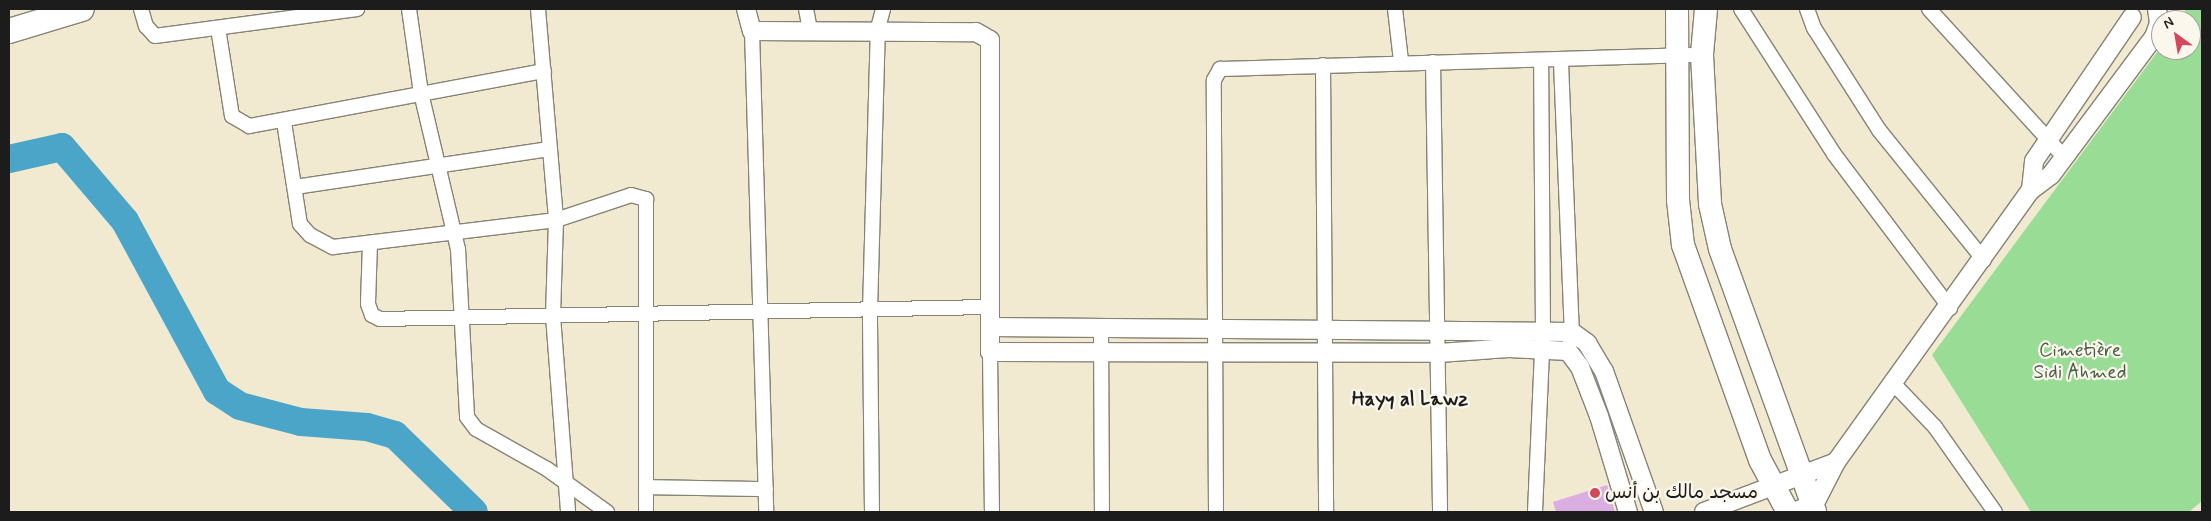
<!DOCTYPE html>
<meta charset="utf-8">
<style>
body{margin:0}
#map{position:relative;width:2211px;height:521px;overflow:hidden;background:#f1ead1;font-family:Mynerve,"Playpen Sans Arabic",sans-serif}
div>[style]{position:absolute}
.green>*{inset:0;background:#99dc95}
.river>*{height:28px;margin:-14px;padding:0 14px;transform-origin:14px;border-radius:14px;background:#4aa5c8}
.building>*{inset:0;background:#dbaee1}
.roads{filter:drop-shadow(1px 0 #868376) drop-shadow(-1px 0 #868376) drop-shadow(0 1px #868376) drop-shadow(0 -1px #868376)}
.minor>*{height:14px;margin:-7px;padding:0 7px;transform-origin:7px;border-radius:7px;background:#fff}
.tertiary>*{height:18px;margin:-9px;padding:0 9px;transform-origin:9px;border-radius:9px;background:#fff}
.primary>*{height:22px;margin:-11px;padding:0 11px;transform-origin:11px;border-radius:11px;background:#fff}
.trunk>*{height:24px;margin:-12px;padding:0 12px;transform-origin:12px;border-radius:12px;background:#fff}
.dots>*{width:14px;height:14px;translate:-50% -50%;box-sizing:border-box;border:2px solid #fbf7ec;border-radius:50%}
span{translate:-50% -50%;white-space:nowrap;text-align:center;line-height:1.15;-webkit-text-stroke:4.5px #fbf7ec;paint-order:stroke}
.park-label{font-size:19px;color:#485f46}
.poi-label{font-size:19px;color:#1c1c1c}
.left{translate:0 -50%;text-align:left}
.neighbourhood-label{font-size:20px;color:#1c1c1c;font-weight:700}
.frame{position:absolute;inset:0;border:10px solid #1c1c1c;pointer-events:none}
.north{position:absolute;left:2151px;top:10px;width:50px;height:50px;box-sizing:border-box;background:#fbf7ec;border:1px solid #a29f99;border-radius:50%;rotate:328deg;font-size:14px;font-weight:700;line-height:20px;text-align:center;color:#1c1c1c}
.north::after{content:'';display:block;margin:auto;width:18px;height:22px;background:#d1495b;clip-path:polygon(50% 0,100% 100%,50% 72%,0 100%)}
</style>
<div id="map">
<div class="green">
<i style="clip-path:polygon(2184px 9px,2202px 9px,2202px 501px,2189px 512px,2031px 512px,1932px 355px,2161px 47px,2191px 50px,2191px 20px,2181px 20px,2186px 13px)"></i>
</div>
<div class="river">
<i style="left:9px;top:159px;width:54px;rotate:-12.8deg"></i>
<i style="left:62px;top:147px;width:97px;rotate:49.6deg"></i>
<i style="left:125px;top:221px;width:193px;rotate:61.6deg"></i>
<i style="left:217px;top:391px;width:27px;rotate:33deg"></i>
<i style="left:240px;top:406px;width:63px;rotate:14.7deg"></i>
<i style="left:301px;top:422px;width:66px;rotate:4.3deg"></i>
<i style="left:367px;top:427px;width:29px;rotate:16deg"></i>
<i style="left:395px;top:435px;width:110px;rotate:44.3deg"></i>
</div>
<div class="building">
<i style="clip-path:polygon(1607px 485px,1615px 512px,1556px 512px,1553px 502px)"></i>
</div>
<div class="roads">
<div class="minor">
<i style="left:141px;top:9px;width:18px;rotate:74deg"></i>
<i style="left:146px;top:26px;width:13px;rotate:48deg"></i>
<i style="left:155px;top:36px;width:204px;rotate:-7.6deg"></i>
<i style="left:409px;top:9px;width:85px;rotate:81.9deg"></i>
<i style="left:421px;top:93px;width:160px;rotate:76.7deg"></i>
<i style="left:458px;top:249px;width:168px;rotate:86.9deg"></i>
<i style="left:467px;top:417px;width:15px;rotate:53deg"></i>
<i style="left:476px;top:429px;width:81px;rotate:29.4deg"></i>
<i style="left:547px;top:469px;width:74px;rotate:35.6deg"></i>
<i style="left:538px;top:9px;width:212px;rotate:85.1deg"></i>
<i style="left:556px;top:220px;width:96px;rotate:91.8deg"></i>
<i style="left:553px;top:316px;width:197px;rotate:85.6deg"></i>
<i style="left:806px;top:9px;width:21px;rotate:79deg"></i>
<i style="left:1395px;top:9px;width:52px;rotate:83.4deg"></i>
<i style="left:1741px;top:9px;width:172px;rotate:57.3deg"></i>
<i style="left:1834px;top:154px;width:193px;rotate:53deg"></i>
<i style="left:1807px;top:9px;width:20px;rotate:70deg"></i>
<i style="left:1814px;top:28px;width:121px;rotate:57.5deg"></i>
<i style="left:1879px;top:130px;width:167px;rotate:51.1deg"></i>
<i style="left:1929px;top:9px;width:200px;rotate:47.6deg"></i>
<i style="left:218px;top:28px;width:89px;rotate:81deg"></i>
<i style="left:232px;top:116px;width:20px;rotate:30deg"></i>
<i style="left:249px;top:126px;width:300px;rotate:-10.6deg"></i>
<i style="left:752px;top:31px;width:481px;rotate:88.3deg"></i>
<i style="left:1433px;top:62px;width:450px;rotate:89.1deg"></i>
<i style="left:1561px;top:62px;width:270px;rotate:87.7deg"></i>
<i style="left:1572px;top:332px;width:19px;rotate:102deg"></i>
<i style="left:1323px;top:65px;width:447px;rotate:89.6deg"></i>
<i style="left:284px;top:122px;width:103px;rotate:81.1deg"></i>
<i style="left:300px;top:224px;width:15px;rotate:48deg"></i>
<i style="left:310px;top:235px;width:26px;rotate:28deg"></i>
<i style="left:333px;top:247px;width:225px;rotate:-6.9deg"></i>
<i style="left:556px;top:220px;width:79px;rotate:-18.4deg"></i>
<i style="left:631px;top:195px;width:16px;rotate:15deg"></i>
<i style="left:646px;top:199px;width:313px;rotate:90deg"></i>
<i style="left:295px;top:187px;width:257px;rotate:-8.5deg"></i>
<i style="left:370px;top:243px;width:61px;rotate:91.9deg"></i>
<i style="left:368px;top:304px;width:12px;rotate:70deg"></i>
<i style="left:372px;top:315px;width:9px;rotate:27deg"></i>
<i style="left:380px;top:319px;width:610px;rotate:-1.13deg"></i>
<i style="left:1101px;top:327px;width:185px;rotate:89.7deg"></i>
<i style="left:990px;top:352px;width:160px;rotate:89.3deg"></i>
<i style="left:1893px;top:383px;width:61px;rotate:46.3deg"></i>
<i style="left:1935px;top:427px;width:104px;rotate:54.8deg"></i>
<i style="left:646px;top:487px;width:120px;rotate:1deg"></i>
<i style="left:872px;top:512px;width:201px;rotate:-90.6deg"></i>
<i style="left:870px;top:311px;width:283px;rotate:-88.4deg"></i>
<i style="left:878px;top:28px;width:20px;rotate:-75deg"></i>
<i style="left:1216px;top:512px;width:432px;rotate:-90.3deg"></i>
<i style="left:1214px;top:80px;width:13px;rotate:-61deg"></i>
<i style="left:1220px;top:69px;width:482px;rotate:-1.7deg"></i>
<i style="left:1535px;top:512px;width:181px;rotate:-87.5deg"></i>
<i style="left:1543px;top:331px;width:269px;rotate:-90.4deg"></i>
</div>
<div class="tertiary">
<i style="left:746px;top:9px;width:23px;rotate:75deg"></i>
<i style="left:752px;top:31px;width:224px;rotate:0.3deg"></i>
<i style="left:976px;top:32px;width:16px;rotate:30deg"></i>
<i style="left:990px;top:40px;width:312px;rotate:90deg"></i>
<i style="left:990px;top:352px;width:449px;rotate:0.1deg"></i>
<i style="left:1439px;top:353px;width:70px;rotate:-4.1deg"></i>
<i style="left:1509px;top:348px;width:59px;rotate:2.9deg"></i>
<i style="left:1568px;top:351px;width:20px;rotate:53deg"></i>
<i style="left:1580px;top:367px;width:53px;rotate:68.8deg"></i>
<i style="left:1599px;top:416px;width:100px;rotate:73.2deg"></i>
<i style="left:2031px;top:190px;width:29px;rotate:-84deg"></i>
<i style="left:2034px;top:161px;width:174px;rotate:-55.8deg"></i>
<i style="left:990px;top:327px;width:582px;rotate:0.49deg"></i>
<i style="left:1572px;top:332px;width:19px;rotate:36deg"></i>
<i style="left:1587px;top:343px;width:33px;rotate:59deg"></i>
<i style="left:1604px;top:371px;width:150px;rotate:70.5deg"></i>
<i style="left:1704px;top:512px;width:141px;rotate:-20.7deg"></i>
<i style="left:1794px;top:512px;width:23px;rotate:-23deg"></i>
<i style="left:1815px;top:503px;width:46px;rotate:-62.9deg"></i>
<i style="left:1836px;top:462px;width:335px;rotate:-54.4deg"></i>
<i style="left:2031px;top:190px;width:25px;rotate:-37deg"></i>
<i style="left:2051px;top:175px;width:172px;rotate:-53.3deg"></i>
<i style="left:2154px;top:37px;width:15px;rotate:-70deg"></i>
<i style="left:2159px;top:23px;width:14px;rotate:-98deg"></i>
</div>
<div class="primary">
<i style="left:1677px;top:9px;width:191px;rotate:89.7deg"></i>
<i style="left:1678px;top:200px;width:45px;rotate:83.7deg"></i>
<i style="left:1683px;top:245px;width:228px;rotate:70.3deg"></i>
<i style="left:1760px;top:460px;width:59px;rotate:61.7deg"></i>
<i style="left:1706px;top:9px;width:46px;rotate:95deg"></i>
<i style="left:1702px;top:55px;width:149px;rotate:86.9deg"></i>
<i style="left:1710px;top:204px;width:46px;rotate:77.5deg"></i>
<i style="left:1720px;top:249px;width:280px;rotate:70.1deg"></i>
</div>
<div class="trunk">
<i style="left:9px;top:31px;width:76px;rotate:-16.8deg"></i>
</div>
</div>
<div class="dots">
<i style="left:1595px;top:493px;background:#d1495b"></i>
</div>
<div class="park-label">
<span style="left:2080px;top:362px">Cimetière<br>Sidi Ahmed</span>
</div>
<div class="poi-label">
<span class="left" style="left:1605px;top:493px">مسجد مالك بن أنس</span>
</div>
<div class="neighbourhood-label">
<span style="left:1410px;top:399px">Hayy al Lawz</span>
</div>
<div class="frame"></div>
<div class="north">N</div>
</div>
